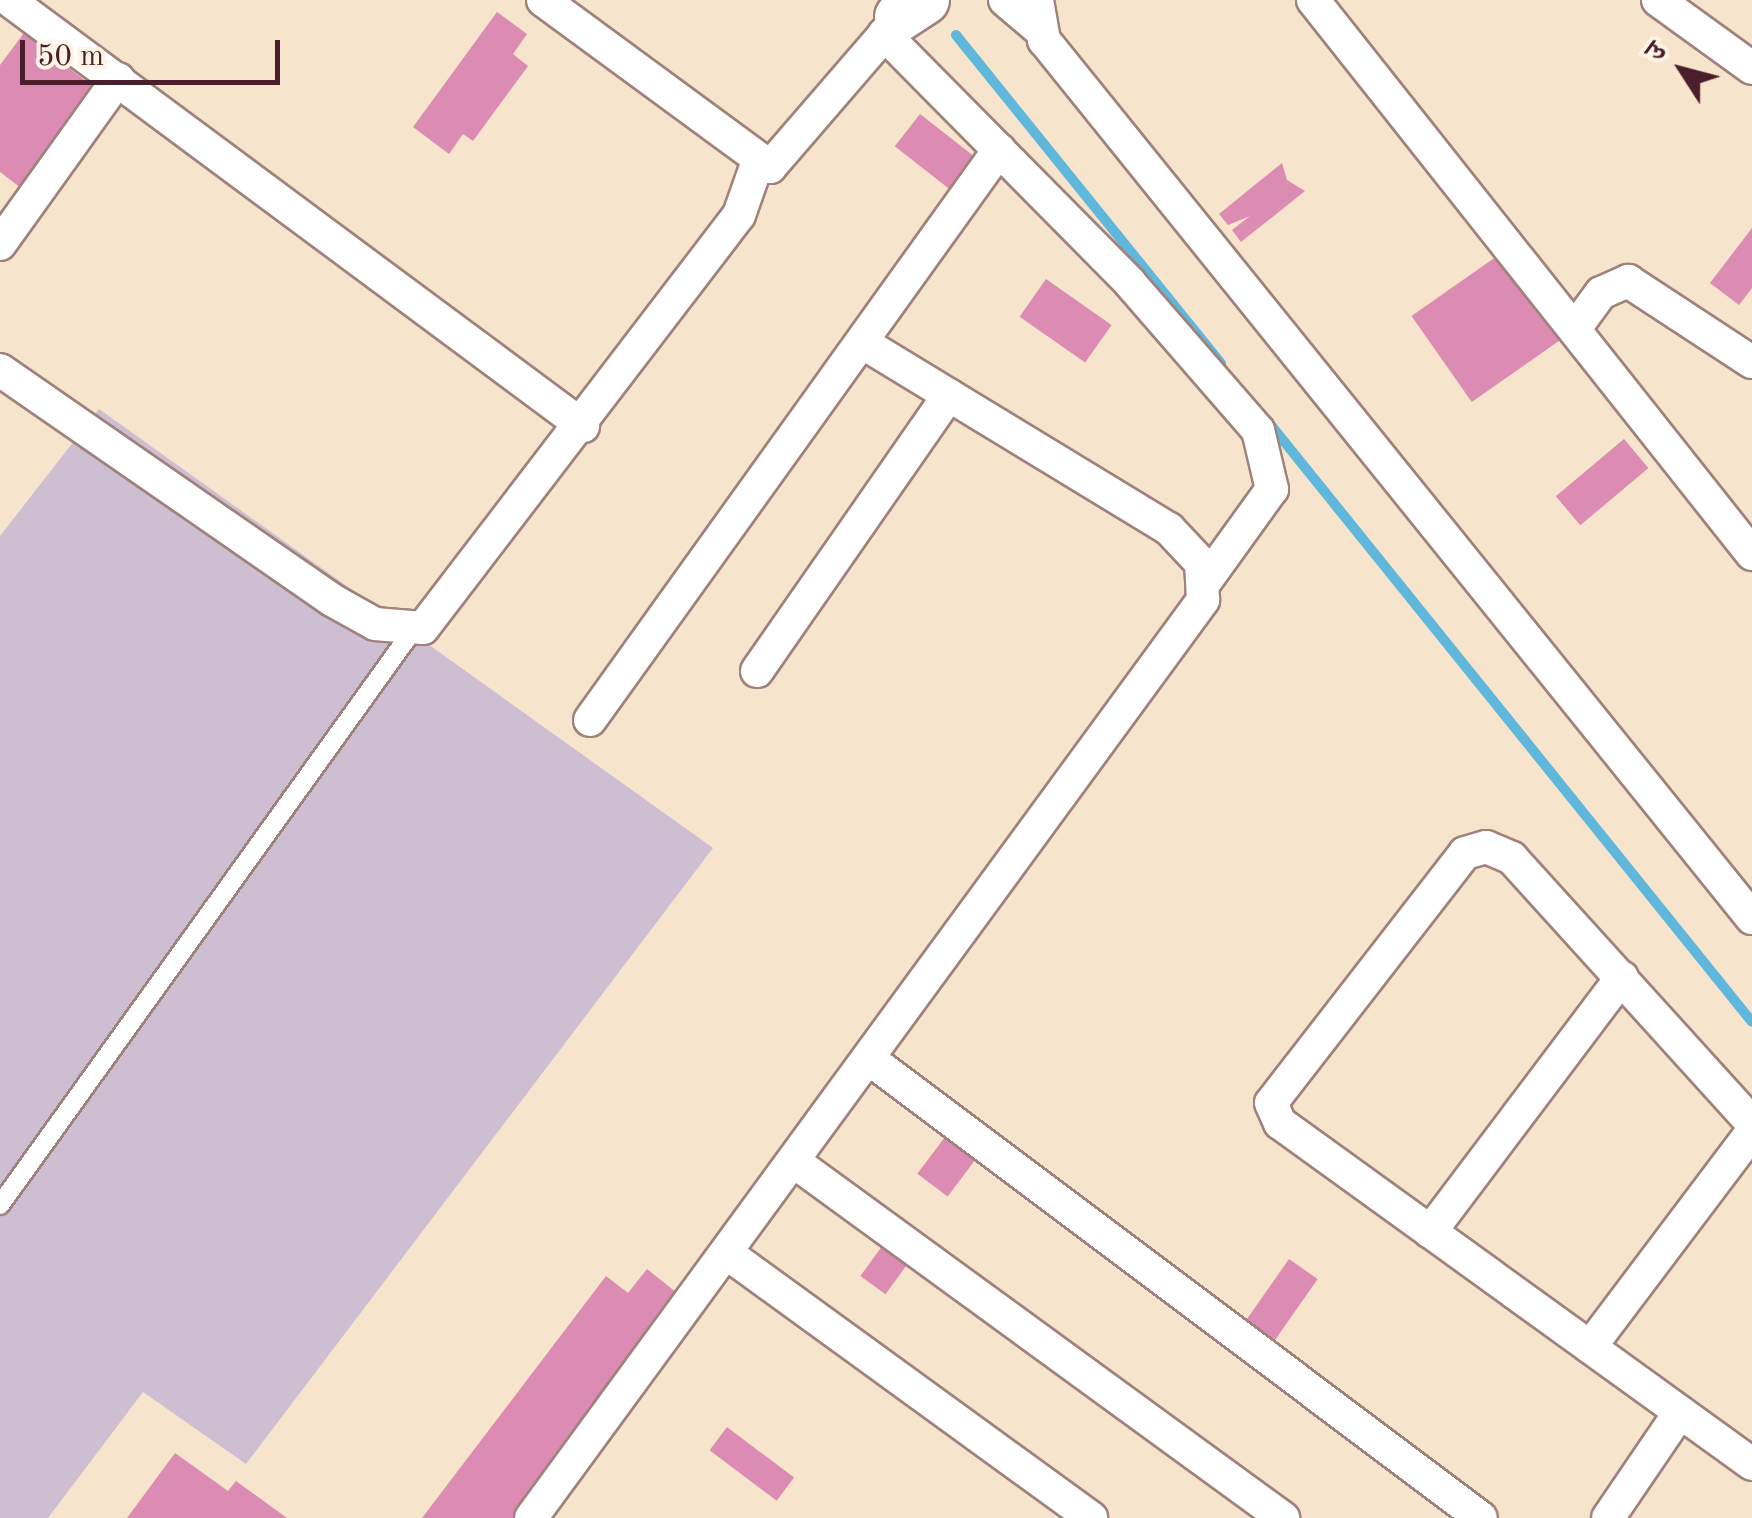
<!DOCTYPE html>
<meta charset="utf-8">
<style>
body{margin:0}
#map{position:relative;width:1752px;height:1518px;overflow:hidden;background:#f7e4cc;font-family:"Old Standard TT","Noto Serif Devanagari",serif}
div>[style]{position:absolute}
.industrial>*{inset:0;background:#cebed1}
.stream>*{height:10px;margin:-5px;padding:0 5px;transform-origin:5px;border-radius:5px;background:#5fb7dc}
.building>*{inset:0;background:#dc8bb3;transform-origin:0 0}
.roads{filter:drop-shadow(2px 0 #a0827c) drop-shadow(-2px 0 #a0827c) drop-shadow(0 2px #a0827c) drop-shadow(0 -2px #a0827c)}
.lane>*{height:18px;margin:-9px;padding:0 9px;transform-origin:9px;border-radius:9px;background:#fff}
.street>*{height:32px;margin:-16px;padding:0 16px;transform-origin:16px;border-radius:16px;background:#fff}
.secondary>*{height:48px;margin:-24px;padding:0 24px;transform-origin:24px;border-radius:24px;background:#fff}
span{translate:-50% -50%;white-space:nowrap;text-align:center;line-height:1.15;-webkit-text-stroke:8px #fcf5e5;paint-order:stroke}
.north{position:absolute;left:1632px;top:20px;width:100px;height:100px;-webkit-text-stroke:8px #fcf5e5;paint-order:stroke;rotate:306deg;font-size:28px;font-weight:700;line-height:40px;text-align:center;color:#4a1f2b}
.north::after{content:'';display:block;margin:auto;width:35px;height:45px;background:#4a1f2b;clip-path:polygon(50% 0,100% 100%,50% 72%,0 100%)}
.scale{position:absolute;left:20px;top:40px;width:260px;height:45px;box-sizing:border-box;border:5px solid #4a1f2b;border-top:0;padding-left:12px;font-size:30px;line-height:35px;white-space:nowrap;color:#4a1f2b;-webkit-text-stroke:8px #fcf5e5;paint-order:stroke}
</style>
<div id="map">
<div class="industrial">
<i style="clip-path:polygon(99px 409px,713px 848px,246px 1464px,143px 1392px,48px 1518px,0 1518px,0 536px)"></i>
</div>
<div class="stream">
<i style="left:956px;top:35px;width:422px;rotate:51.1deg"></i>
<i style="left:1266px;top:419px;width:774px;rotate:51.13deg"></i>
</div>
<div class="building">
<i style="clip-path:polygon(497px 12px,527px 34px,513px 54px,528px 66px,473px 141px,463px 134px,449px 154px,413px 127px)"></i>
<i style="clip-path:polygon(24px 33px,97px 90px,21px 188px,0 172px,0 65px)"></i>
<i style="left:920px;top:114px;width:77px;height:41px;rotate:38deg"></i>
<i style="clip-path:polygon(1282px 163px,1287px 180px,1305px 191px,1241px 242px,1232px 230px,1250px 216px,1228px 225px,1219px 214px)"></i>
<i style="clip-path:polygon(1752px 228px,1752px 288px,1739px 305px,1710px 283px)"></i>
<i style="left:1500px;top:254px;width:105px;height:108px;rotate:55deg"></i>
<i style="left:1046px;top:279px;width:80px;height:46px;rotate:35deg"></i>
<i style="left:1624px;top:439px;width:38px;height:89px;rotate:50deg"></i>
<i style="left:945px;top:1137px;width:38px;height:46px;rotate:37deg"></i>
<i style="left:888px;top:1238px;width:31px;height:47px;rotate:36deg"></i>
<i style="left:1289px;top:1259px;width:35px;height:76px;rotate:35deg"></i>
<i style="clip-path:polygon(647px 1269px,687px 1301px,521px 1518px,422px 1518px,606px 1276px,628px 1293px)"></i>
<i style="left:727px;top:1427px;width:84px;height:29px;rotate:37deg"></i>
<i style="clip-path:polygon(175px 1453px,228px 1491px,236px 1481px,287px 1518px,127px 1518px)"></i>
</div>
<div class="roads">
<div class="lane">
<i style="left:0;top:1205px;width:708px;rotate:-54.31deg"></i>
</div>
<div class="street">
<i style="left:9px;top:0;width:715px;rotate:36.58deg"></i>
<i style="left:543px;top:0;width:282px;rotate:36.3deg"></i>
<i style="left:770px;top:167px;width:193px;rotate:-49.2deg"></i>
<i style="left:1005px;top:0;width:43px;rotate:40.3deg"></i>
<i style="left:1037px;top:0;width:41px;rotate:80.1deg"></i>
<i style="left:1044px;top:40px;width:1128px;rotate:51.12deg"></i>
<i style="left:1313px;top:0;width:707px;rotate:51.61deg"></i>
<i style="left:1658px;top:0;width:116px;rotate:35.9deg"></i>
<i style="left:884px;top:34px;width:350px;rotate:45.3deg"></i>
<i style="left:1130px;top:283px;width:195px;rotate:49deg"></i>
<i style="left:1258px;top:430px;width:61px;rotate:76.7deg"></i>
<i style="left:1272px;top:489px;width:111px;rotate:125.8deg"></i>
<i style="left:0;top:244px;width:203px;rotate:-54.4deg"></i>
<i style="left:1576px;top:327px;width:42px;rotate:-53.7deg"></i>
<i style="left:1601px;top:293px;width:30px;rotate:-24deg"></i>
<i style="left:1628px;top:281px;width:148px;rotate:33.2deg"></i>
<i style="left:0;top:370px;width:404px;rotate:34.7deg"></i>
<i style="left:332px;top:600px;width:49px;rotate:29.2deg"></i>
<i style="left:375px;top:624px;width:48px;rotate:4.8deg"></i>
<i style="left:423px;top:628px;width:520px;rotate:-52.58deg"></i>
<i style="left:739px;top:215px;width:54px;rotate:-70.6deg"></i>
<i style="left:757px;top:671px;width:336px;rotate:-55.2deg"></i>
<i style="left:590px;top:720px;width:702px;rotate:-54.34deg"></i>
<i style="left:872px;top:1061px;width:761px;rotate:36.88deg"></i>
<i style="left:1752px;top:1123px;width:358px;rotate:-132.2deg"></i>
<i style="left:1512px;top:858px;width:28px;rotate:-157deg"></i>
<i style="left:1486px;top:847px;width:22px;rotate:164deg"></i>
<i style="left:1465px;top:853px;width:316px;rotate:127.8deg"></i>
<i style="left:1271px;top:1103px;width:22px;rotate:66deg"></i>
<i style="left:1280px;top:1123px;width:582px;rotate:35.85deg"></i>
<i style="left:796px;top:1163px;width:603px;rotate:36.09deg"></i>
<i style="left:1430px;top:1232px;width:319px;rotate:-53deg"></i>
<i style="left:728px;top:1254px;width:449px;rotate:36deg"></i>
<i style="left:1590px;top:1347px;width:269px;rotate:-53deg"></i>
<i style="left:531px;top:1518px;width:1138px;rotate:-53.79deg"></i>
<i style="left:1203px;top:600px;width:37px;rotate:-93deg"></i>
<i style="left:1201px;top:563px;width:47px;rotate:-133.3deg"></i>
<i style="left:1169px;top:529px;width:359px;rotate:-148.7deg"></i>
<i style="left:1608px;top:1518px;width:128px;rotate:-55.8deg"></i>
</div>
<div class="secondary">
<i style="left:899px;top:17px;width:31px;rotate:-33deg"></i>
</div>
</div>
<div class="north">उ</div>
<div class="scale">50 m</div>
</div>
